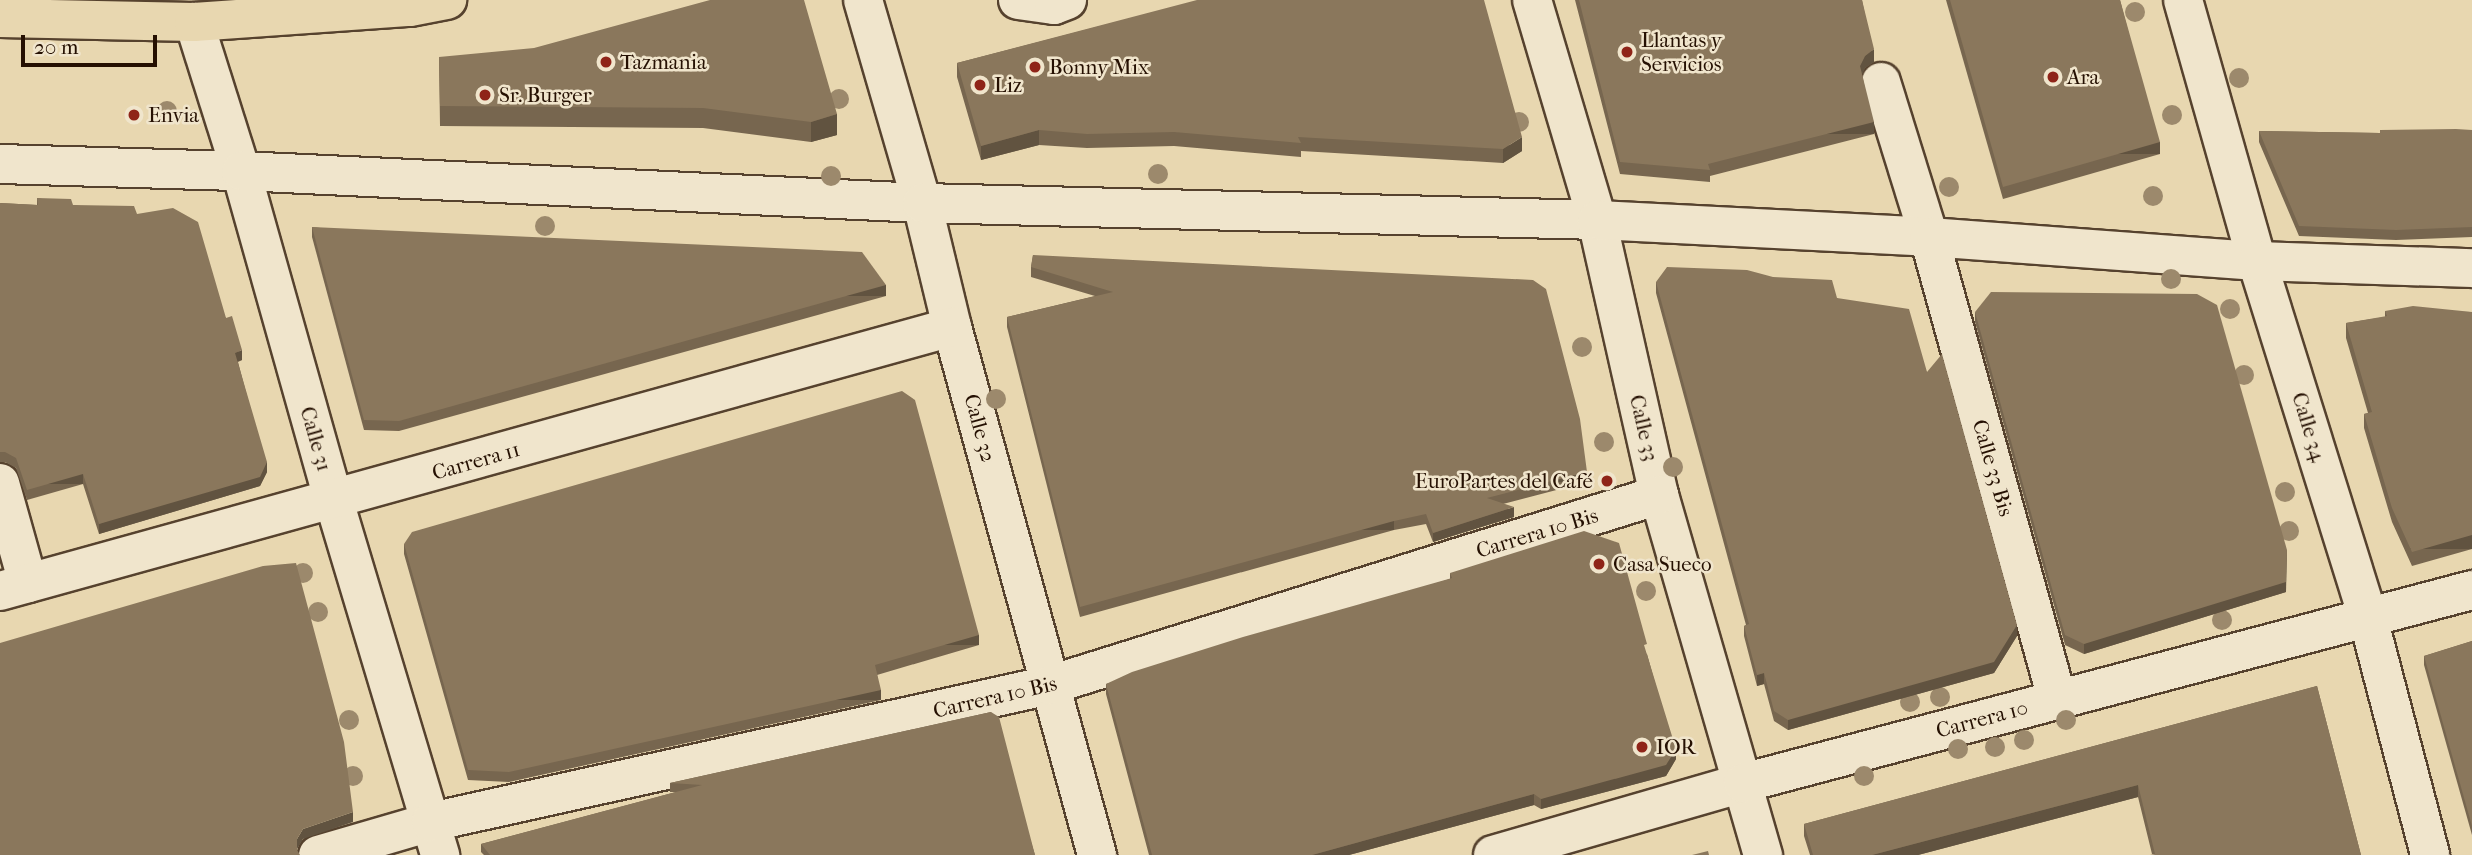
<!DOCTYPE html>
<meta charset="utf-8">
<style>
body{margin:0}
#map{position:relative;width:2472px;height:855px;overflow:hidden;background:#e8d7b0;font-family:"IM FELL French Canon",serif}
div>[style]{position:absolute}
.roads{filter:drop-shadow(2px 0 #56422e) drop-shadow(-2px 0 #56422e) drop-shadow(0 2px #56422e) drop-shadow(0 -2px #56422e)}
.minor>*{height:38px;margin:-19px;padding:0 19px;transform-origin:19px;border-radius:19px;background:#f0e5cc}
.major>*{height:38px;margin:-19px;padding:0 19px;transform-origin:19px;border-radius:19px;background:#e8d7b0}
.trees>*{width:20px;height:20px;margin:-10px;border-radius:50%;background:#9c896c}
.wall>*{inset:0;background:#77664f}
.shaded-wall>*{inset:0;background:#615340;transform-origin:0 0}
.building>*{inset:0;background:#8a775c}
.dots>*{width:19px;height:19px;translate:-50% -50%;box-sizing:border-box;border:4px solid #f0e5cc;border-radius:50%}
span{translate:-50% -50%;white-space:nowrap;text-align:center;line-height:1.15;-webkit-text-stroke:5px #f0e5cc;paint-order:stroke}
.poi-label{font-size:21px;color:#251002}
.left{translate:0 -50%;text-align:left}
.right{translate:-100% -50%;text-align:right}
.street-label{font-size:21px;color:#251002}
.scale{position:absolute;left:21px;top:35px;width:136px;height:32px;box-sizing:border-box;border:4px solid #251002;border-top:0;padding-left:9px;font-size:21px;line-height:24px;white-space:nowrap;color:#251002;-webkit-text-stroke:5px #f0e5cc;paint-order:stroke}
</style>
<div id="map">
<div class="roads">
<div class="minor">
<i style="left:863px;top:0;width:211px;rotate:73.8deg"></i>
<i style="left:922px;top:203px;width:128px;rotate:76.4deg"></i>
<i style="left:952px;top:327px;width:548px;rotate:74.64deg"></i>
<i style="left:1018px;top:0;width:36px;rotate:8deg"></i>
<i style="left:1054px;top:5px;width:14px;rotate:-21deg"></i>
<i style="left:1532px;top:0;width:229px;rotate:73.5deg"></i>
<i style="left:1597px;top:220px;width:282px;rotate:77.3deg"></i>
<i style="left:1659px;top:495px;width:375px;rotate:73.9deg"></i>
<i style="left:2183px;top:0;width:271px;rotate:74.2deg"></i>
<i style="left:2257px;top:261px;width:374px;rotate:72.7deg"></i>
<i style="left:2368px;top:618px;width:245px;rotate:75.3deg"></i>
<i style="left:194px;top:22px;width:156px;rotate:72.5deg"></i>
<i style="left:241px;top:171px;width:343px;rotate:74.3deg"></i>
<i style="left:334px;top:501px;width:370px;rotate:73.3deg"></i>
<i style="left:1881px;top:82px;width:162px;rotate:72.8deg"></i>
<i style="left:1929px;top:237px;width:479px;rotate:74.5deg"></i>
<i style="left:0;top:164px;width:241px;rotate:1.7deg"></i>
<i style="left:241px;top:171px;width:682px;rotate:2.69deg"></i>
<i style="left:922px;top:203px;width:675px;rotate:1.44deg"></i>
<i style="left:1597px;top:220px;width:332px;rotate:2.9deg"></i>
<i style="left:1929px;top:237px;width:329px;rotate:4.2deg"></i>
<i style="left:2257px;top:261px;width:215px;rotate:1.9deg"></i>
<i style="left:0;top:483px;width:104px;rotate:74.4deg"></i>
<i style="left:0;top:591px;width:988px;rotate:-15.5deg"></i>
<i style="left:318px;top:855px;width:118px;rotate:-16.3deg"></i>
<i style="left:431px;top:822px;width:634px;rotate:-12.48deg"></i>
<i style="left:1050px;top:685px;width:638px;rotate:-17.33deg"></i>
<i style="left:1493px;top:855px;width:260px;rotate:-16.1deg"></i>
<i style="left:1743px;top:783px;width:754px;rotate:-14.83deg"></i>
</div>
<div class="major">
<i style="left:0;top:18px;width:194px;rotate:1.2deg"></i>
<i style="left:194px;top:22px;width:217px;rotate:-4deg"></i>
<i style="left:410px;top:7px;width:38px;rotate:-11deg"></i>
</div>
</div>
<div class="trees">
<i style="left:2135px;top:12px"></i>
<i style="left:2239px;top:78px"></i>
<i style="left:839px;top:99px"></i>
<i style="left:167px;top:111px"></i>
<i style="left:2172px;top:115px"></i>
<i style="left:1519px;top:122px"></i>
<i style="left:1158px;top:174px"></i>
<i style="left:831px;top:176px"></i>
<i style="left:1949px;top:187px"></i>
<i style="left:2153px;top:196px"></i>
<i style="left:545px;top:226px"></i>
<i style="left:2171px;top:279px"></i>
<i style="left:2230px;top:309px"></i>
<i style="left:1582px;top:347px"></i>
<i style="left:2244px;top:375px"></i>
<i style="left:996px;top:399px"></i>
<i style="left:1604px;top:442px"></i>
<i style="left:1673px;top:467px"></i>
<i style="left:2285px;top:492px"></i>
<i style="left:2289px;top:531px"></i>
<i style="left:303px;top:573px"></i>
<i style="left:1646px;top:591px"></i>
<i style="left:318px;top:612px"></i>
<i style="left:2222px;top:620px"></i>
<i style="left:1940px;top:697px"></i>
<i style="left:1910px;top:702px"></i>
<i style="left:349px;top:720px"></i>
<i style="left:2066px;top:720px"></i>
<i style="left:2024px;top:740px"></i>
<i style="left:1995px;top:747px"></i>
<i style="left:1958px;top:749px"></i>
<i style="left:353px;top:776px"></i>
<i style="left:1864px;top:776px"></i>
</div>
<div class="wall">
<i style="clip-path:polygon(1575px 0,1862px 0,1874px 62px,1865px 68px,1862px 74px,1874px 134px,1710px 176px,1710px 182px,1620px 174px)"></i>
<i style="clip-path:polygon(1946px 0,2120px 0,2160px 154px,2003px 199px)"></i>
<i style="clip-path:polygon(1186px 4px,1522px 151px,1503px 163px,1301px 151px,1301px 157px,1174px 146px,1087px 148px,1039px 145px,981px 160px,957px 77px,957px 63px)"></i>
<i style="clip-path:polygon(439px 57px,837px 114px,837px 135px,811px 142px,703px 128px,440px 126px)"></i>
<i style="clip-path:polygon(2472px 130px,2472px 237px,2396px 240px,2299px 236px,2259px 142px,2259px 131px,2380px 133px)"></i>
<i style="clip-path:polygon(37px 198px,73px 205px,137px 214px,226px 318px,242px 360px,238px 362px,267px 472px,260px 486px,99px 534px,83px 484px,27px 500px,16px 468px,5px 462px,0 462px,0 203px,37px 205px)"></i>
<i style="clip-path:polygon(312px 227px,886px 296px,399px 431px,364px 430px,312px 237px)"></i>
<i style="clip-path:polygon(1033px 255px,1587px 482px,1503px 504px,1514px 517px,1433px 542px,1426px 524px,1394px 530px,1080px 617px,1007px 327px,1007px 317px,1095px 296px,1031px 277px,1031px 267px)"></i>
<i style="clip-path:polygon(1656px 282px,1837px 298px,1927px 372px,2017px 636px,1994px 673px,1788px 730px,1774px 721px,1764px 684px,1757px 686px,1744px 636px,1744px 626px,1746px 625px,1656px 293px)"></i>
<i style="clip-path:polygon(2385px 311px,2472px 312px,2472px 549px,2412px 566px,2392px 522px,2364px 428px,2364px 414px,2368px 413px,2346px 338px,2346px 323px,2385px 317px)"></i>
<i style="clip-path:polygon(1975px 312px,2286px 592px,2084px 654px,2065px 645px,1975px 322px)"></i>
<i style="clip-path:polygon(404px 544px,979px 645px,877px 675px,881px 700px,509px 782px,468px 780px,404px 554px)"></i>
<i style="clip-path:polygon(1450px 573px,1647px 654px,1676px 759px,1666px 776px,1541px 809px,1534px 805px,1349px 855px,1149px 855px,1106px 694px,1106px 684px,1450px 579px)"></i>
<i style="clip-path:polygon(2472px 641px,2472px 835px,2424px 665px,2424px 656px)"></i>
<i style="clip-path:polygon(2317px 686px,2361px 855px,2152px 854px,2138px 797px,1918px 855px,1810px 855px,1804px 836px,1804px 824px)"></i>
<i style="clip-path:polygon(991px 712px,1035px 855px,484px 855px,481px 852px,481px 844px,676px 792px,670px 792px,670px 783px)"></i>
</div>
<div class="shaded-wall">
<i style="clip-path:polygon(1874px 49px,1874px 62px,1865px 68px,1860px 78px,1860px 66px,1865px 56px)"></i>
<i style="clip-path:polygon(837px 114px,837px 135px,811px 142px,811px 122px)"></i>
<i style="left:1874px;top:122px;width:12px;height:171px;rotate:90deg"></i>
<i style="clip-path:polygon(1039px 130px,1039px 145px,981px 160px,981px 146px)"></i>
<i style="clip-path:polygon(1522px 137px,1522px 151px,1503px 163px,1503px 149px)"></i>
<i style="left:2160px;top:142px;width:12px;height:163px;rotate:90deg"></i>
<i style="left:886px;top:285px;width:11px;height:506px;rotate:90deg"></i>
<i style="clip-path:polygon(242px 350px,242px 360px,235px 362px,235px 353px)"></i>
<i style="clip-path:polygon(267px 462px,267px 472px,260px 486px,99px 534px,99px 524px)"></i>
<i style="left:1587px;top:472px;width:10px;height:103px;rotate:90deg"></i>
<i style="left:83px;top:474px;width:10px;height:58px;rotate:90deg"></i>
<i style="clip-path:polygon(1514px 507px,1514px 517px,1433px 542px,1433px 533px)"></i>
<i style="left:1394px;top:521px;width:9px;height:326px;rotate:90deg"></i>
<i style="left:2472px;top:535px;width:14px;height:62px;rotate:90deg"></i>
<i style="clip-path:polygon(2287px 550px,2286px 592px,2084px 654px,2084px 644px)"></i>
<i style="clip-path:polygon(2017px 625px,2017px 636px,1994px 673px,1788px 730px,1788px 720px)"></i>
<i style="left:979px;top:635px;width:10px;height:108px;rotate:90deg"></i>
<i style="clip-path:polygon(1764px 673px,1764px 684px,1757px 686px,1757px 675px)"></i>
<i style="left:881px;top:690px;width:10px;height:381px;rotate:90deg"></i>
<i style="clip-path:polygon(1676px 749px,1676px 759px,1666px 776px,1541px 809px,1541px 799px)"></i>
<i style="clip-path:polygon(2138px 785px,2138px 797px,1918px 855px,1872px 855px)"></i>
<i style="clip-path:polygon(1534px 794px,1534px 805px,1349px 855px,1312px 855px)"></i>
<i style="clip-path:polygon(353px 812px,353px 822px,303px 839px,297px 849px,297px 839px,303px 829px)"></i>
</div>
<div class="building">
<i style="clip-path:polygon(710px 0,804px 0,837px 114px,811px 122px,703px 108px,440px 106px,439px 57px,534px 48px)"></i>
<i style="clip-path:polygon(1197px 0,1484px 0,1522px 137px,1503px 149px,1298px 137px,1301px 143px,1174px 132px,1087px 134px,1039px 130px,981px 146px,957px 63px)"></i>
<i style="clip-path:polygon(1579px 0,1862px 0,1874px 49px,1865px 56px,1860px 66px,1874px 122px,1708px 164px,1710px 170px,1620px 162px)"></i>
<i style="clip-path:polygon(1950px 0,2120px 0,2160px 142px,2003px 187px)"></i>
<i style="clip-path:polygon(2456px 129px,2472px 130px,2472px 227px,2396px 230px,2299px 226px,2259px 131px,2380px 133px,2380px 130px)"></i>
<i style="clip-path:polygon(37px 198px,71px 199px,73px 205px,134px 206px,137px 214px,173px 208px,198px 222px,226px 318px,232px 316px,242px 350px,235px 353px,267px 462px,260px 477px,99px 524px,83px 474px,27px 490px,16px 458px,5px 452px,0 452px,0 203px,38px 205px)"></i>
<i style="clip-path:polygon(312px 227px,862px 252px,886px 285px,399px 421px,364px 420px)"></i>
<i style="clip-path:polygon(1033px 255px,1533px 280px,1546px 289px,1580px 419px,1587px 472px,1487px 498px,1514px 507px,1433px 533px,1426px 514px,1394px 521px,1080px 607px,1007px 317px,1113px 292px,1031px 267px)"></i>
<i style="clip-path:polygon(1667px 267px,1747px 270px,1773px 277px,1832px 280px,1837px 298px,1909px 309px,1927px 372px,1942px 354px,2017px 625px,1994px 662px,1788px 720px,1774px 711px,1764px 673px,1757px 675px,1744px 626px,1749px 624px,1656px 282px)"></i>
<i style="clip-path:polygon(1991px 292px,2197px 294px,2217px 305px,2287px 550px,2286px 582px,2084px 644px,2065px 635px,1975px 312px)"></i>
<i style="clip-path:polygon(2413px 306px,2472px 312px,2472px 535px,2412px 552px,2392px 508px,2364px 414px,2372px 412px,2346px 323px,2387px 316px,2385px 311px)"></i>
<i style="clip-path:polygon(902px 391px,915px 400px,979px 635px,875px 665px,881px 690px,509px 772px,468px 770px,404px 544px,412px 532px)"></i>
<i style="clip-path:polygon(1584px 531px,1619px 543px,1647px 644px,1644px 645px,1676px 749px,1666px 765px,1541px 799px,1534px 794px,1512px 800px,1312px 855px,1152px 855px,1106px 684px,1132px 672px,1243px 637px,1452px 578px,1450px 573px)"></i>
<i style="clip-path:polygon(296px 563px,344px 742px,353px 812px,303px 829px,297px 839px,297px 850px,300px 855px,0 855px,0 643px,263px 566px)"></i>
<i style="clip-path:polygon(2472px 641px,2472px 826px,2424px 656px)"></i>
<i style="clip-path:polygon(2317px 686px,2361px 855px,2150px 855px,2155px 854px,2138px 785px,1872px 855px,1813px 855px,1804px 824px)"></i>
<i style="clip-path:polygon(991px 712px,999px 717px,1035px 855px,490px 855px,481px 844px,702px 785px,670px 783px)"></i>
<i style="clip-path:polygon(1708px 851px,1709px 855px,1692px 855px)"></i>
</div>
<div class="dots">
<i style="left:1627px;top:52px;background:#8f2418"></i>
<i style="left:606px;top:62px;background:#8f2418"></i>
<i style="left:1035px;top:67px;background:#8f2418"></i>
<i style="left:2053px;top:77px;background:#8f2418"></i>
<i style="left:980px;top:85px;background:#8f2418"></i>
<i style="left:485px;top:95px;background:#8f2418"></i>
<i style="left:134px;top:115px;background:#8f2418"></i>
<i style="left:1607px;top:481px;background:#8f2418"></i>
<i style="left:1599px;top:564px;background:#8f2418"></i>
<i style="left:1642px;top:747px;background:#8f2418"></i>
</div>
<div class="poi-label">
<span class="left" style="left:1641px;top:52px">Llantas y<br>Servicios</span>
<span class="left" style="left:620px;top:62px">Tazmania</span>
<span class="left" style="left:1049px;top:67px">Bonny Mix</span>
<span class="left" style="left:2067px;top:77px">Ara</span>
<span class="left" style="left:994px;top:85px">Liz</span>
<span class="left" style="left:499px;top:95px">Sr. Burger</span>
<span class="left" style="left:148px;top:115px">Envia</span>
<span class="right" style="left:1593px;top:481px">EuroPartes del Café</span>
<span class="left" style="left:1613px;top:564px">Casa Sueco</span>
<span class="left" style="left:1656px;top:747px">IOR</span>
</div>
<div class="street-label">
<span style="left:2309px;top:427px;rotate:73deg">Calle 34</span>
<span style="left:980px;top:428px;rotate:75deg">Calle 32</span>
<span style="left:1644px;top:428px;rotate:77deg">Calle 33</span>
<span style="left:316px;top:439px;rotate:74deg">Calle 31</span>
<span style="left:476px;top:461px;rotate:-16deg">Carrera 11</span>
<span style="left:1993px;top:468px;rotate:74deg">Calle 33 Bis</span>
<span style="left:1537px;top:533px;rotate:-17deg">Carrera 10 Bis</span>
<span style="left:995px;top:697px;rotate:-13deg">Carrera 10 Bis</span>
<span style="left:1982px;top:719px;rotate:-15deg">Carrera 10</span>
</div>
<div class="scale">20 m</div>
</div>
